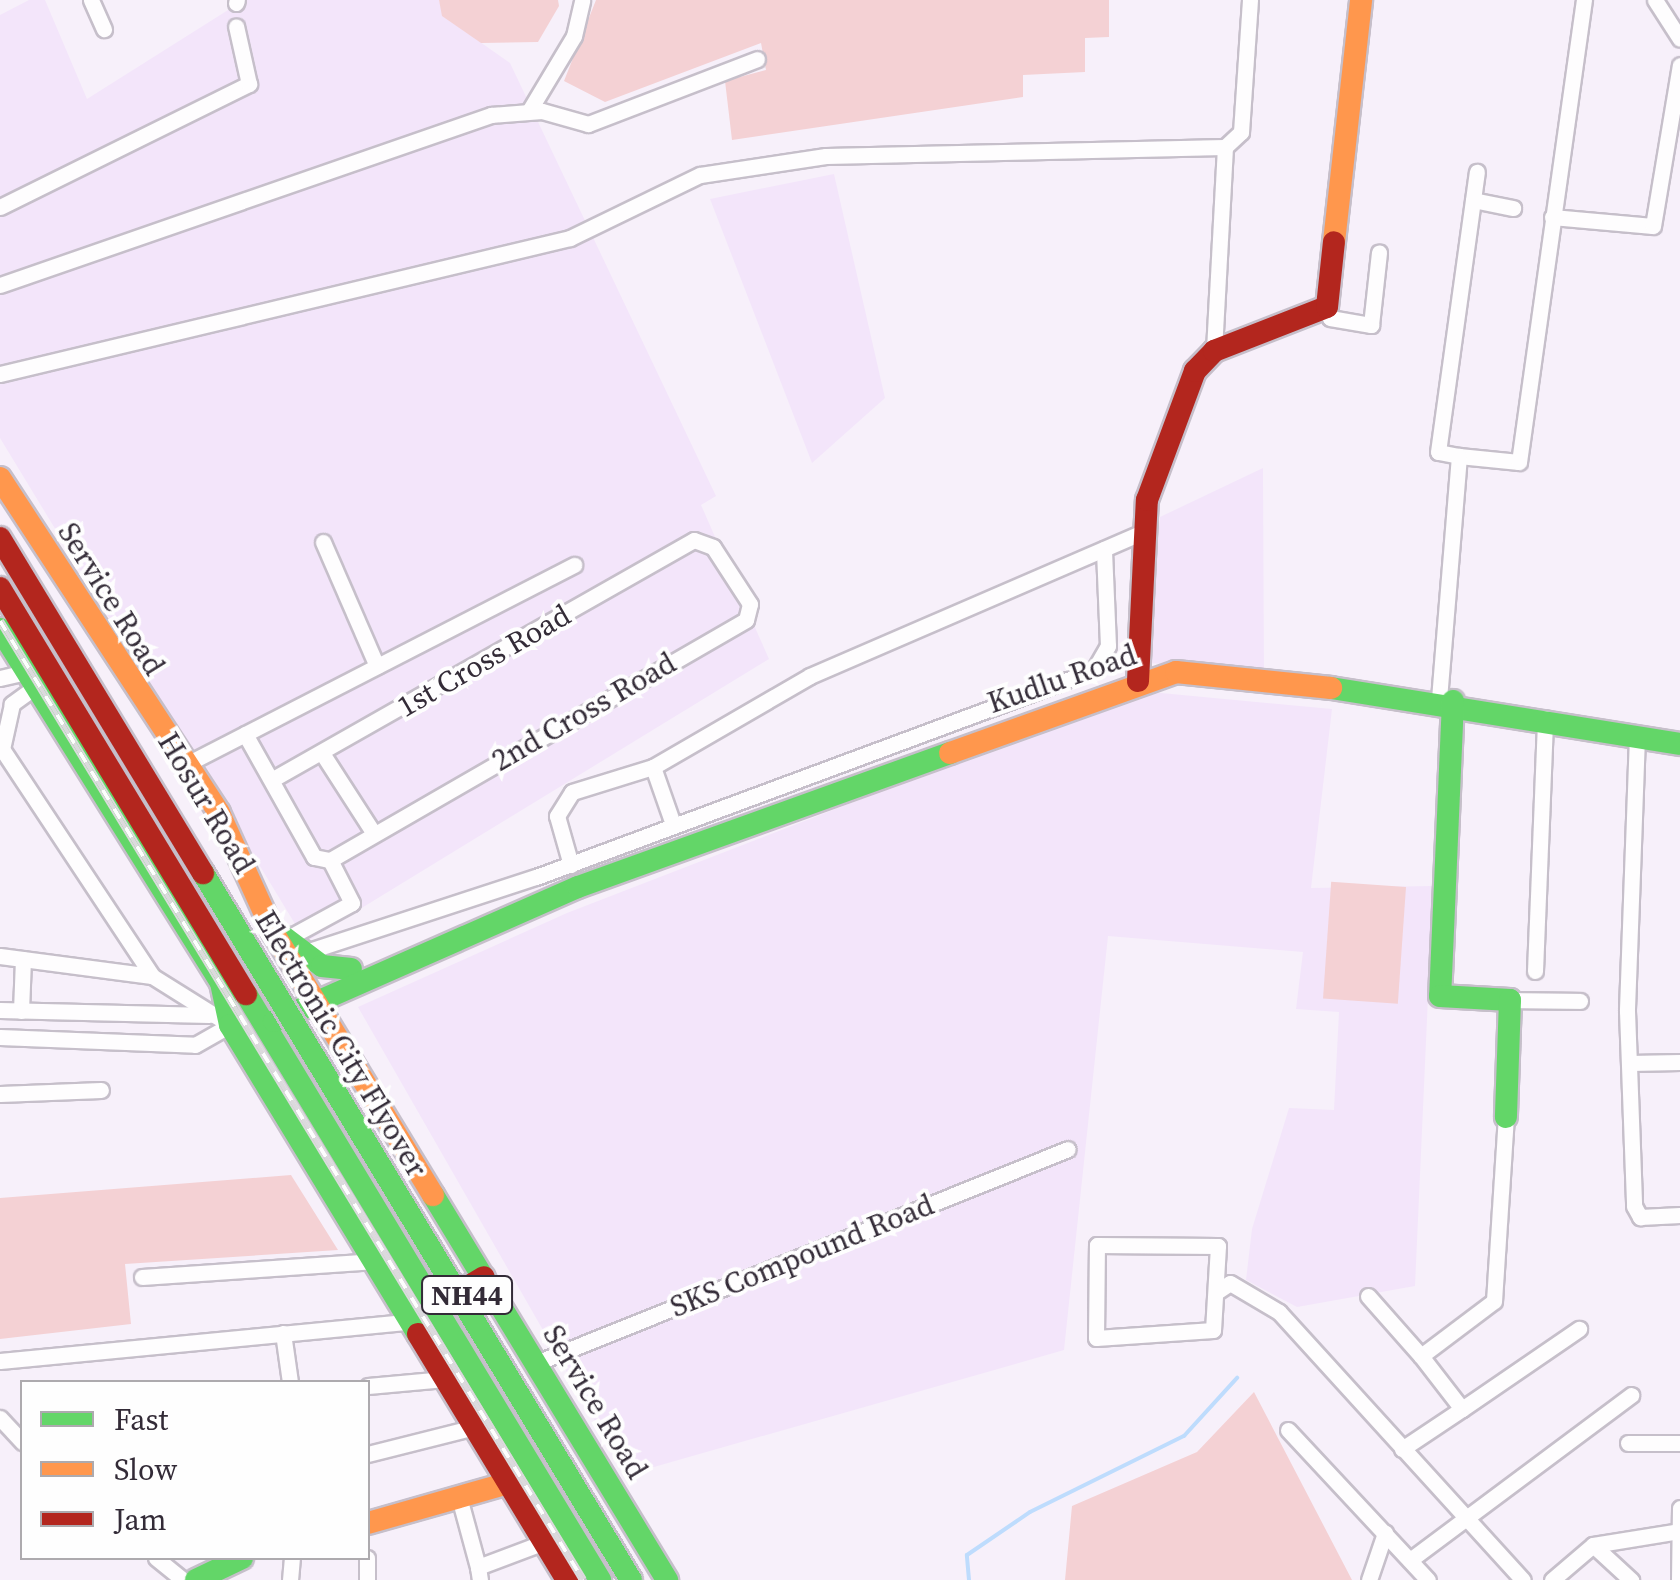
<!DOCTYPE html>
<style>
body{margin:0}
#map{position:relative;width:1680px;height:1580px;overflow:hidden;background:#f7f0fa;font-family:"Source Serif 4",serif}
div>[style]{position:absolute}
.built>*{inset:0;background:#f3e5fa}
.green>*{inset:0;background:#f4d1d4;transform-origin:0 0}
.stream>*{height:4px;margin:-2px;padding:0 2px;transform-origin:2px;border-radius:2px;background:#bedcfd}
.roads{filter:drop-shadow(2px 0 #c6bfca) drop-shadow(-2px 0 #c6bfca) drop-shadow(0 2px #c6bfca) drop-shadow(0 -2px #c6bfca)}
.street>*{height:15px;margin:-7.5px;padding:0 7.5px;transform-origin:7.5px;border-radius:7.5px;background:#fefdfe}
.fast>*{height:22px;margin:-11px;padding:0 11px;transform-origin:11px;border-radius:11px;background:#63d668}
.slow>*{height:22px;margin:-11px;padding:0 11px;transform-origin:11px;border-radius:11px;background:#ff974d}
.jam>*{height:22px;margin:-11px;padding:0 11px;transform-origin:11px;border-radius:11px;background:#b3261e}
.rail>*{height:8px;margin-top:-4px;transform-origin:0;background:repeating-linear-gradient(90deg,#fefefe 0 11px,#dcdadd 0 22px);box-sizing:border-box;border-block:2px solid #dcdadd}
.bridges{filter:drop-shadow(2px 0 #c6bfca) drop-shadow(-2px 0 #c6bfca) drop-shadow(0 2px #c6bfca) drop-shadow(0 -2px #c6bfca)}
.fast-bridge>*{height:22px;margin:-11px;padding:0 11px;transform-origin:11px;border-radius:11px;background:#63d668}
.jam-bridge>*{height:22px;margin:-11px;padding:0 11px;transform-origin:11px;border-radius:11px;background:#b3261e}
span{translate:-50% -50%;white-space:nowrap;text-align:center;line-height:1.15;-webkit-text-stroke:8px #fefefe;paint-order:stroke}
.shield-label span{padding:2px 8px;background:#fefefe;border:2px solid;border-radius:8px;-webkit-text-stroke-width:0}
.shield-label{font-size:28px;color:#332b37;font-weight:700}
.street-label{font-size:30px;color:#332b37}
.legend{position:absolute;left:20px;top:1380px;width:350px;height:180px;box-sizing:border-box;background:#fefefe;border:2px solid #adaaae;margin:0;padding:12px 18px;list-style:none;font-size:30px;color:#332b37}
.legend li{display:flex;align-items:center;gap:20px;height:50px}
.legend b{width:50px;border:2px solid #adaaae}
</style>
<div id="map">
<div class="built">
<i style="clip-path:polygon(29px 0,45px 0,87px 99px,244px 0,439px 0,443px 16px,510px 63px,716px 496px,701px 505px,769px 659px,306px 942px,0 438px,0 15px)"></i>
<i style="clip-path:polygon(834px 174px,885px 398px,812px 463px,710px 199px)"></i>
<i style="clip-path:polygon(1263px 468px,1264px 670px,1147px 663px,1160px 517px)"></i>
<i style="clip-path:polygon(1140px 691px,1332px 709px,1311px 888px,1433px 886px,1415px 1286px,1297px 1307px,1246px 1280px,1252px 1229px,1289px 1108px,1334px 1110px,1339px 1012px,1296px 1009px,1303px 952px,1108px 936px,1064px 1350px,626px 1475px,358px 1007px,567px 913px)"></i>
</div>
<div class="green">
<i style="clip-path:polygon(439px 0,558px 0,559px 6px,538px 42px,481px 43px,442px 16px)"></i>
<i style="clip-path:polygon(596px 0,1109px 0,1109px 37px,1085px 38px,1085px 72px,1023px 75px,1023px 97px,732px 140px,725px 81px,766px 70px,761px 43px,605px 102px,564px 81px)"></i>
<i style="left:1406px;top:887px;width:117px;height:75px;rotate:94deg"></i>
<i style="clip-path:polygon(291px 1175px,338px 1250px,125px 1264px,131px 1324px,0 1339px,0 1198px)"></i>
<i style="clip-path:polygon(1254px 1392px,1352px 1580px,1065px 1580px,1072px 1506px,1197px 1452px)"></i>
</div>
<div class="stream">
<i style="left:969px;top:1580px;width:25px;rotate:-95deg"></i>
<i style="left:967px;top:1555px;width:76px;rotate:-34.3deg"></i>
<i style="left:1030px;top:1512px;width:172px;rotate:-26.3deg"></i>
<i style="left:1184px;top:1436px;width:79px;rotate:-47.6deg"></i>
</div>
<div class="roads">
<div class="street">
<i style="left:91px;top:0;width:32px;rotate:66deg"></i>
<i style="left:1655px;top:0;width:46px;rotate:57.3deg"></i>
<i style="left:236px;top:3px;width:3px;rotate:-72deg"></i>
<i style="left:529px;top:111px;width:87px;rotate:-59deg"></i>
<i style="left:574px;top:36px;width:37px;rotate:-77deg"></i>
<i style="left:1225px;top:147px;width:22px;rotate:-43deg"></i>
<i style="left:1241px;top:132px;width:132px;rotate:-86.1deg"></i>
<i style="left:1473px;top:200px;width:41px;rotate:11.3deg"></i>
<i style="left:0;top:207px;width:278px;rotate:-26.3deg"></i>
<i style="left:249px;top:84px;width:59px;rotate:-102.6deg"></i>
<i style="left:1552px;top:217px;width:101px;rotate:5.1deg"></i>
<i style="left:1653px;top:226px;width:163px;rotate:-80.5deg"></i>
<i style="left:0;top:285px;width:520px;rotate:-19.1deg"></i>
<i style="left:491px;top:115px;width:51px;rotate:-4.5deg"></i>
<i style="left:542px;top:111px;width:48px;rotate:15.8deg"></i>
<i style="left:588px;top:124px;width:181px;rotate:-21deg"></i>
<i style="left:1327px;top:307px;width:11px;rotate:75deg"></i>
<i style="left:1330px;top:318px;width:42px;rotate:9.7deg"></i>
<i style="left:1371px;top:325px;width:73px;rotate:-83.7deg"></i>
<i style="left:0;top:374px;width:586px;rotate:-13.42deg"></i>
<i style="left:570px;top:238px;width:144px;rotate:-25.9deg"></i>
<i style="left:700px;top:175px;width:127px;rotate:-8.6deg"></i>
<i style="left:826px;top:156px;width:399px;rotate:-1.3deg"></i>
<i style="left:1225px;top:147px;width:204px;rotate:93.1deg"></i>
<i style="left:1459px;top:456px;width:60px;rotate:5.7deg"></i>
<i style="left:1519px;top:462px;width:467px;rotate:-82deg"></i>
<i style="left:323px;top:542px;width:135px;rotate:66.5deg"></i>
<i style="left:0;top:678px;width:27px;rotate:-13deg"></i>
<i style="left:35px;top:687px;width:29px;rotate:144deg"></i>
<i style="left:12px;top:704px;width:46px;rotate:102.5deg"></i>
<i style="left:2px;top:749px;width:272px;rotate:56.5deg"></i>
<i style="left:152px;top:976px;width:92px;rotate:32.1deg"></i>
<i style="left:1439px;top:699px;width:244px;rotate:-85.3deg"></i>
<i style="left:1459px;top:456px;width:21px;rotate:-169deg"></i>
<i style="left:1438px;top:452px;width:283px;rotate:-82.1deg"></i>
<i style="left:245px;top:734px;width:141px;rotate:60.7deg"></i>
<i style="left:314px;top:857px;width:16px;rotate:11deg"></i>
<i style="left:1637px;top:736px;width:275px;rotate:92.1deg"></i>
<i style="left:1627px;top:1011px;width:195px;rotate:87.9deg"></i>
<i style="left:1634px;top:1206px;width:13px;rotate:61deg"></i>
<i style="left:1640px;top:1217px;width:40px;rotate:-2.9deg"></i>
<i style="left:322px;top:753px;width:94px;rotate:57.2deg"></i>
<i style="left:183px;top:766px;width:440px;rotate:-27.2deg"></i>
<i style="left:653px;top:767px;width:60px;rotate:70.7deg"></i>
<i style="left:273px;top:779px;width:484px;rotate:-29.6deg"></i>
<i style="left:694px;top:540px;width:20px;rotate:20deg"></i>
<i style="left:713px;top:547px;width:68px;rotate:57deg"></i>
<i style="left:750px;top:604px;width:16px;rotate:104deg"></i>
<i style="left:746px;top:620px;width:480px;rotate:150deg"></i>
<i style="left:571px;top:865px;width:51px;rotate:-105.9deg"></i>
<i style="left:557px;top:816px;width:28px;rotate:-58deg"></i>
<i style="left:572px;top:792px;width:85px;rotate:-17.2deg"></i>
<i style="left:653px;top:767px;width:181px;rotate:-30.1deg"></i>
<i style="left:810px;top:676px;width:365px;rotate:-23.4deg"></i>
<i style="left:286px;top:939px;width:75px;rotate:-28.6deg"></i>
<i style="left:352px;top:903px;width:48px;rotate:-117.1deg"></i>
<i style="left:300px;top:954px;width:248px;rotate:-18.1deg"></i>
<i style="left:536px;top:877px;width:595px;rotate:-20.35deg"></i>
<i style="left:1094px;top:670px;width:28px;rotate:-60deg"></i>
<i style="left:1108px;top:646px;width:97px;rotate:-92.4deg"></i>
<i style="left:0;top:956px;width:153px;rotate:7.5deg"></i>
<i style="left:1535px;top:971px;width:253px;rotate:-87.7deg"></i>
<i style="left:1510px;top:1000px;width:70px;rotate:0.8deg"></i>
<i style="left:0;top:1010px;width:209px;rotate:1.4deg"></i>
<i style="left:21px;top:1011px;width:52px;rotate:-87.8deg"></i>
<i style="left:0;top:1037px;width:195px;rotate:2.3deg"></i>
<i style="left:195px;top:1045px;width:40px;rotate:-29.7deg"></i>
<i style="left:1630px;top:1063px;width:50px;rotate:-1.1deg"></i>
<i style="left:0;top:1094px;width:101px;rotate:-2.3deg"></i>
<i style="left:1097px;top:1245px;width:121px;rotate:0.5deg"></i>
<i style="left:1218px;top:1246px;width:84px;rotate:93.4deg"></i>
<i style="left:1213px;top:1330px;width:117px;rotate:176.1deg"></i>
<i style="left:1096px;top:1338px;width:93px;rotate:-89.4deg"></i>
<i style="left:142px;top:1277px;width:234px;rotate:-3.9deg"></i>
<i style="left:1218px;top:1291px;width:14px;rotate:-34deg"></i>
<i style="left:1230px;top:1283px;width:57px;rotate:30.6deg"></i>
<i style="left:1279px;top:1312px;width:362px;rotate:47.7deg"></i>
<i style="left:1368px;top:1296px;width:80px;rotate:48.5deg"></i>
<i style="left:283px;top:1333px;width:49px;rotate:81.9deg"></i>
<i style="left:0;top:1361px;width:415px;rotate:-5.5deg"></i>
<i style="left:536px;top:1363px;width:573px;rotate:-21.91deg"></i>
<i style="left:368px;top:1386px;width:77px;rotate:-5.2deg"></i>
<i style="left:1462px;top:1409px;width:142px;rotate:-34.4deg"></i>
<i style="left:0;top:1418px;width:33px;rotate:47deg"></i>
<i style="left:1288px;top:1430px;width:205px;rotate:47deg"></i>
<i style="left:1628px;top:1443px;width:52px"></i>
<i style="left:1402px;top:1449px;width:72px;rotate:-33.7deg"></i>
<i style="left:1462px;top:1409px;width:67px;rotate:-127.7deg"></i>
<i style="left:1421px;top:1356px;width:91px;rotate:-37deg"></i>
<i style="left:1494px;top:1301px;width:184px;rotate:-86.3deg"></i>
<i style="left:368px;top:1454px;width:110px;rotate:-14.2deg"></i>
<i style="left:459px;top:1497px;width:73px;rotate:74.8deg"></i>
<i style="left:1593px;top:1545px;width:87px;rotate:-9.2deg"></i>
<i style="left:156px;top:1558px;width:35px;rotate:39deg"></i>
<i style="left:367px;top:1558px;width:22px;rotate:90deg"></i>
<i style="left:1410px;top:1560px;width:276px;rotate:-36.7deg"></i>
<i style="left:290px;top:1580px;width:22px;rotate:-85deg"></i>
<i style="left:480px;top:1580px;width:13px;rotate:-99deg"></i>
<i style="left:478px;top:1567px;width:71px;rotate:-20.7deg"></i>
<i style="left:1369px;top:1580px;width:50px;rotate:-71.2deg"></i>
<i style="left:1552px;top:1580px;width:54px;rotate:-40.5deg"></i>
<i style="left:1593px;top:1545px;width:52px;rotate:42.6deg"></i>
<i style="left:1679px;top:1580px;width:72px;rotate:-89.2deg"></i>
</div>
<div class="fast">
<i style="left:0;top:629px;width:417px;rotate:58deg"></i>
<i style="left:221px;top:983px;width:43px;rotate:77.9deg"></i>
<i style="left:230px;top:1025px;width:362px;rotate:58.7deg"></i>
<i style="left:1331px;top:688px;width:353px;rotate:9.1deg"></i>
<i style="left:1453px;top:701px;width:295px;rotate:92.5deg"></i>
<i style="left:1440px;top:996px;width:70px;rotate:3.3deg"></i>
<i style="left:1510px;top:1000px;width:117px;rotate:92deg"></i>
<i style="left:285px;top:938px;width:46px;rotate:37.1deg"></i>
<i style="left:322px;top:966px;width:29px;rotate:6deg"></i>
<i style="left:246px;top:994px;width:685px;rotate:58.86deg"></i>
<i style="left:274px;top:1021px;width:332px;rotate:-23.8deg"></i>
<i style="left:578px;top:887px;width:395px;rotate:-19.8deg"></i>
<i style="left:433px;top:1195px;width:451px;rotate:58.7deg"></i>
<i style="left:196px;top:1580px;width:51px;rotate:-25.6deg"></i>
</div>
<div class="slow">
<i style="left:1334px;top:242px;width:244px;rotate:-83.6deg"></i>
<i style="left:0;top:478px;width:400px;rotate:56.8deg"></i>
<i style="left:219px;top:813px;width:131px;rotate:65.6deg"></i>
<i style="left:273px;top:932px;width:308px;rotate:58.7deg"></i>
<i style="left:950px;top:753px;width:240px;rotate:-19.7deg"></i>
<i style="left:1176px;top:672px;width:156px;rotate:5.9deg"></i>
<i style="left:368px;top:1523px;width:146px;rotate:-15.9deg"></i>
</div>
<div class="jam">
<i style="left:0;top:588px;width:475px;rotate:58.8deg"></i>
<i style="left:1138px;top:681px;width:181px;rotate:-87.2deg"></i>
<i style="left:1147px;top:500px;width:138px;rotate:-69.6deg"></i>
<i style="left:1195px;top:371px;width:28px;rotate:-46deg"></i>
<i style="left:1214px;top:351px;width:121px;rotate:-21.3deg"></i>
<i style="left:1327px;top:307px;width:65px;rotate:-83.9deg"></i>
<i style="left:464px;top:1289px;width:23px;rotate:-31deg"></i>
<i style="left:418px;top:1334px;width:288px;rotate:58.8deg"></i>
</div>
</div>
<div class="rail">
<i style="left:0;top:621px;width:1122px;rotate:58.7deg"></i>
</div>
<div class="bridges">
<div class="fast-bridge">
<i style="left:203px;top:873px;width:826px;rotate:58.81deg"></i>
</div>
<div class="jam-bridge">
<i style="left:0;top:538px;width:392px;rotate:58.8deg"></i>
</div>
</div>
<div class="shield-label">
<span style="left:467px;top:1295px">NH44</span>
</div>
<div class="street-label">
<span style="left:111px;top:599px;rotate:58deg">Service Road</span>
<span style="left:484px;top:661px;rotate:-30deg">1st Cross Road</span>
<span style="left:1062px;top:679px;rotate:-19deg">Kudlu Road</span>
<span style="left:584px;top:712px;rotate:-30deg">2nd Cross Road</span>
<span style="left:206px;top:803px;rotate:59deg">Hosur Road</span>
<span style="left:341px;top:1044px;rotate:59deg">Electronic City Flyover</span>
<span style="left:802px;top:1256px;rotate:-22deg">SKS Compound Road</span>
<span style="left:595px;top:1402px;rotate:59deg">Service Road</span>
</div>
<ul class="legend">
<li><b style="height:12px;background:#63d668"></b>Fast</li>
<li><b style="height:12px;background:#ff974d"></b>Slow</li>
<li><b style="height:12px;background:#b3261e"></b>Jam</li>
</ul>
</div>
